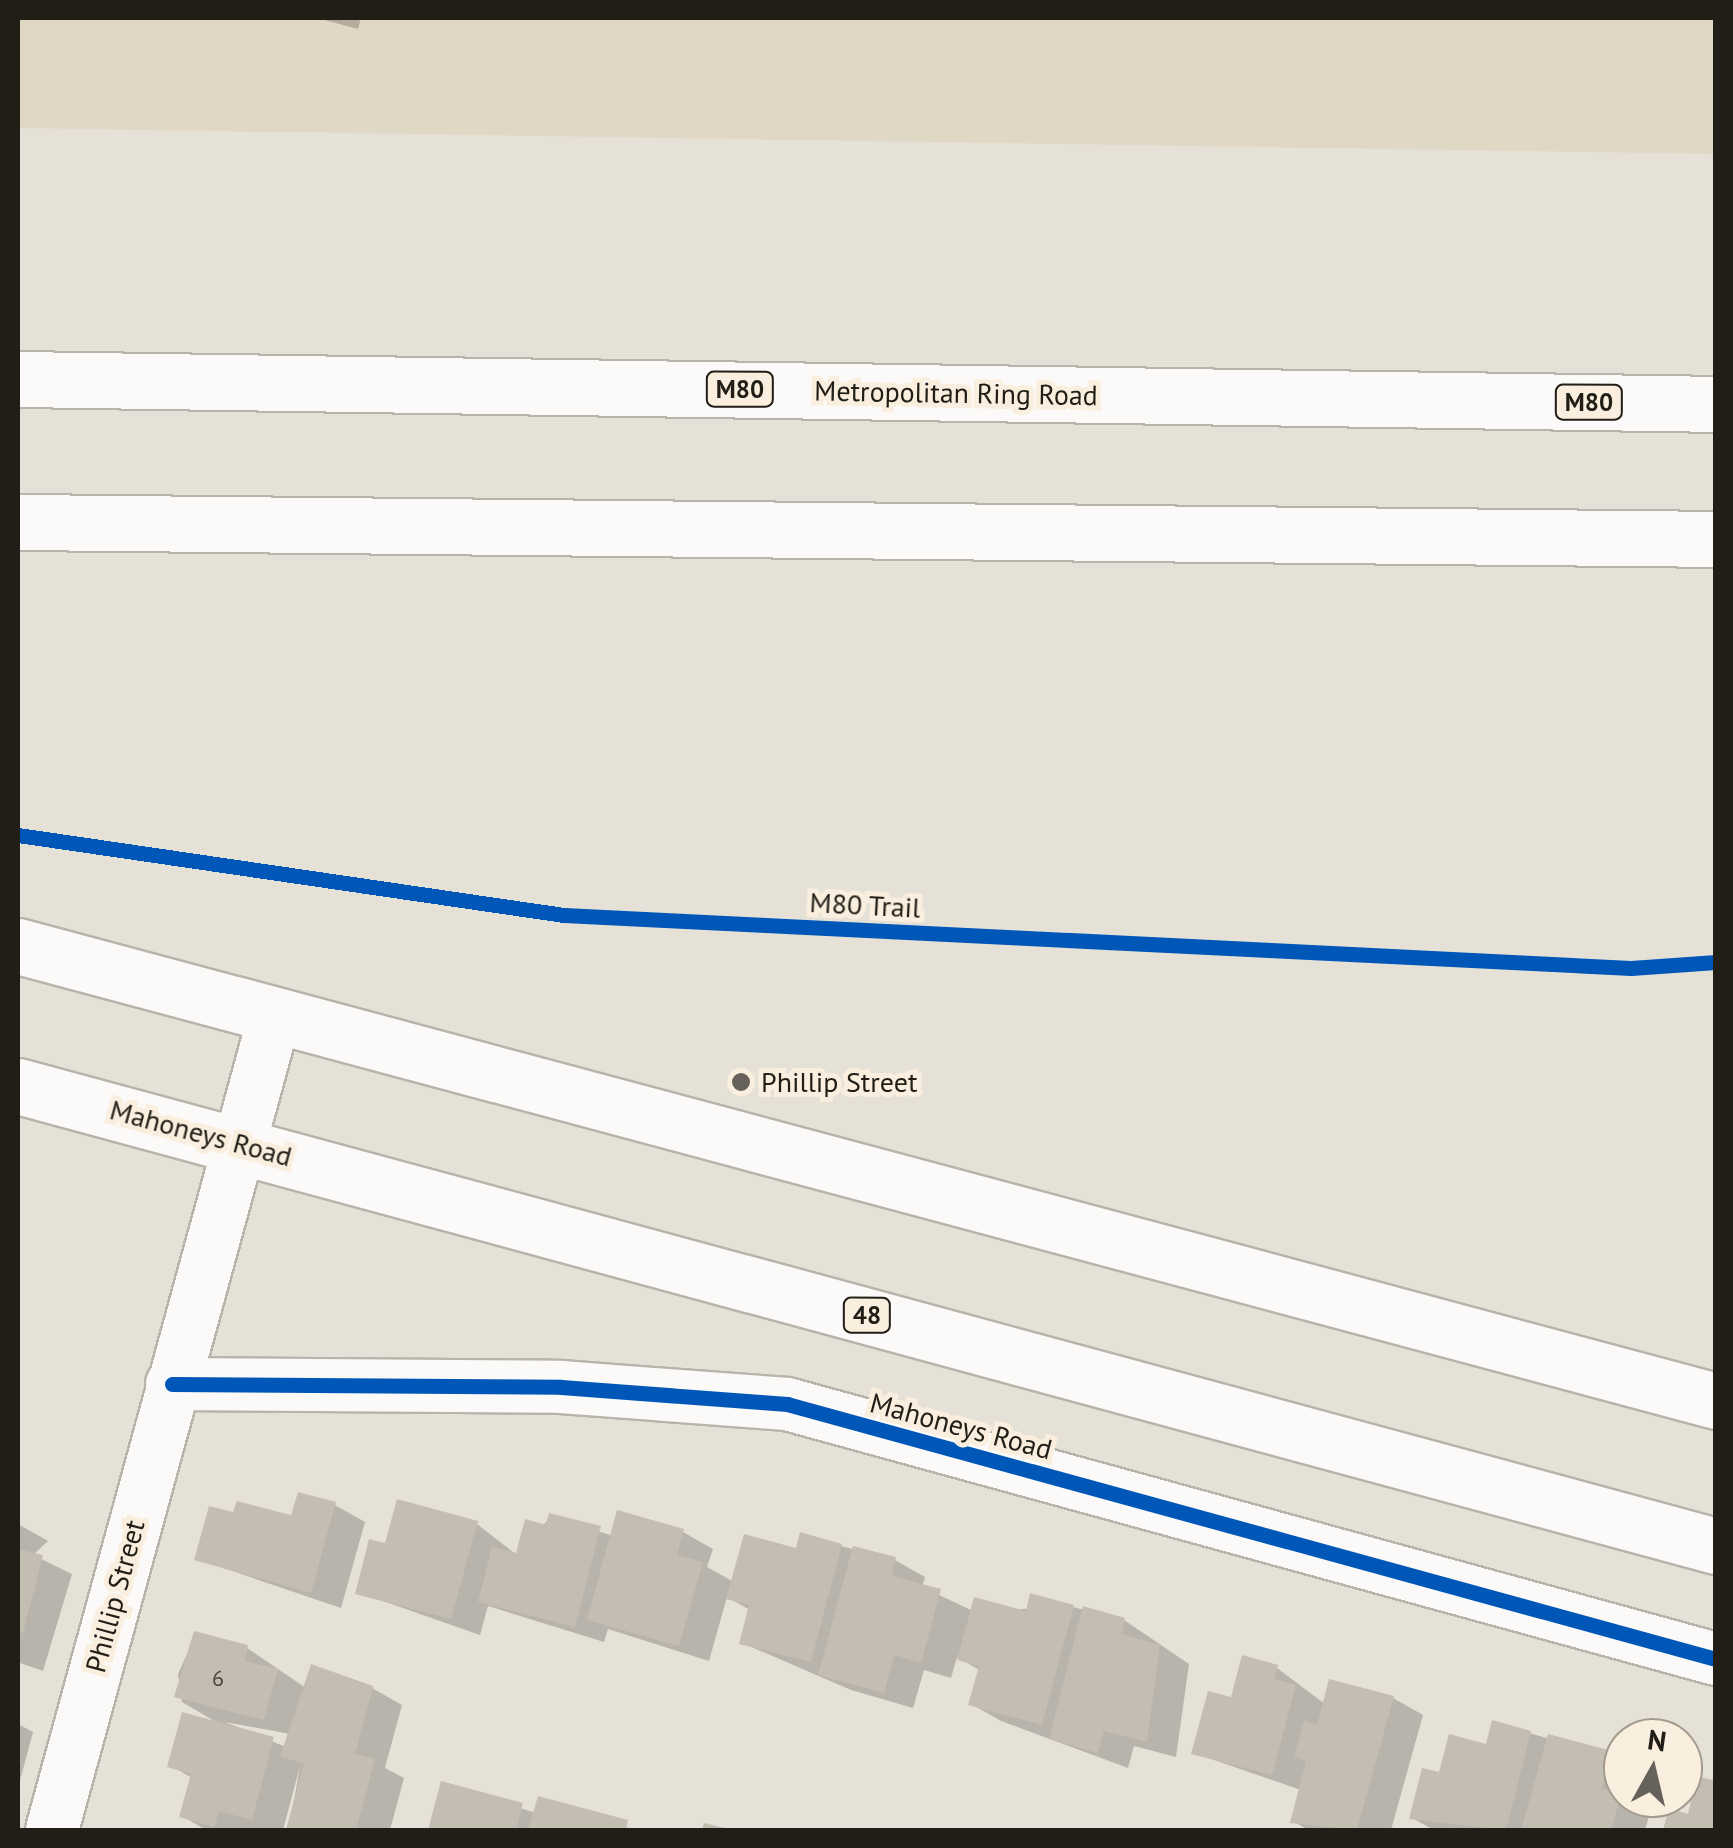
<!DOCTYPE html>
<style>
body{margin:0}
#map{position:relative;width:1733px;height:1848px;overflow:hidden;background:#e6e1d7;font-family:"PT Sans",sans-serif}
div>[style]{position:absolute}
.built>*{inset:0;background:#e1d7c5}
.shadow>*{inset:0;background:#0003}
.building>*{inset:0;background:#c4bdb1}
.roads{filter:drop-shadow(2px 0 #b8b4ac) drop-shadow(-2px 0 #b8b4ac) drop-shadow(0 2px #b8b4ac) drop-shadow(0 -2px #b8b4ac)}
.minor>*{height:52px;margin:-26px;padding:0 26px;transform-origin:26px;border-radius:26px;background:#fbfaf9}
.primary>*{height:55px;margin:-27.5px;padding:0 27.5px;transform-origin:27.5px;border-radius:27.5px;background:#fbfaf9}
.motorway>*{height:55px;margin:-27.5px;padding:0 27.5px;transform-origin:27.5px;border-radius:27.5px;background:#fbfaf9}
.cycleway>*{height:15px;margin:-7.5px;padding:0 7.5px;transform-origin:7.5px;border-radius:7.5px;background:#0057b8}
.dots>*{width:28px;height:28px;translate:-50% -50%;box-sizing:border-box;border:5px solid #faefde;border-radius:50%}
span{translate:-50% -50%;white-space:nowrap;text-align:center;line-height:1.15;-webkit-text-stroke:10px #faefde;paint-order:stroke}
.number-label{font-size:22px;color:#4a463e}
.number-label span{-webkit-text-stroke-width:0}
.shield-label span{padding:2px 8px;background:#faefde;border:2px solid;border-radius:8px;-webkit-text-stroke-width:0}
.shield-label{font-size:25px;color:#211e18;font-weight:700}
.street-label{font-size:28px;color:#211e18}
.poi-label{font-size:28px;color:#211e18}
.left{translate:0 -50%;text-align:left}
.frame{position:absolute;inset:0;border:20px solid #211e18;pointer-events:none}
.north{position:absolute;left:1603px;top:1718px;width:100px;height:100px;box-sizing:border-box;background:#faefde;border:2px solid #a39b8f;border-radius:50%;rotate:8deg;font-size:28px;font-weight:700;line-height:40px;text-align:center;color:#211e18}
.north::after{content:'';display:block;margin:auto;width:35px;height:45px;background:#66625b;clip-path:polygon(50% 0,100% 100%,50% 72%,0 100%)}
</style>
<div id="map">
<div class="built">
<i style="clip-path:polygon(18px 18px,1715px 18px,1715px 154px,18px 128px)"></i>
</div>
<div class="shadow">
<i style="clip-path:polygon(317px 18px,361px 18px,358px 29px)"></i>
<i style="clip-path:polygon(335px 1505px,365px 1522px,341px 1608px,197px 1559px)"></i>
<i style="clip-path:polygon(551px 1516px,613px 1536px,683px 1532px,713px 1549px,707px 1567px,734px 1582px,797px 1552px,841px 1546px,895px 1560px,925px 1577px,922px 1587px,973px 1611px,1073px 1607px,1124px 1620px,1189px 1664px,1176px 1757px,1134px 1746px,1128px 1768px,1001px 1721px,971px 1704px,981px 1671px,957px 1657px,951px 1678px,924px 1670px,913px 1708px,851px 1690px,742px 1643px,750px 1610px,727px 1597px,709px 1661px,608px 1629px,604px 1642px,488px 1606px,480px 1635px,357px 1592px,387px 1546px,477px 1524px,518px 1556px)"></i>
<i style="clip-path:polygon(18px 1524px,48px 1541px,33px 1555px,72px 1574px,43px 1671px,20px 1663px,18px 1671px)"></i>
<i style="clip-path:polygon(evenodd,196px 1634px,247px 1648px,306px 1688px,372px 1688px,402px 1705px,385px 1768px,404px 1778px,390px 1830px,289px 1830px,300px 1766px,283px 1830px,206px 1830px,182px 1816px,192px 1778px,170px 1765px,216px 1722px,182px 1702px,178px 1674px,196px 1634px,225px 1722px,290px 1734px,286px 1747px,225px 1722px)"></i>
<i style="clip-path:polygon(1277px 1668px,1325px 1704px,1393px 1698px,1423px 1715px,1391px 1830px,1308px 1830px,1293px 1821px,1301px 1790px,1194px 1753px,1233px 1701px)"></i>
<i style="clip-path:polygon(1494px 1723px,1623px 1760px,1623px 1798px,1650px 1813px,1645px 1830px,1434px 1830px,1412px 1818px,1441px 1775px,1488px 1747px)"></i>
<i style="clip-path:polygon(18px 1724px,33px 1732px,18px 1788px)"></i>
<i style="clip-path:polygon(443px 1784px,536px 1813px,642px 1830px,430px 1830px)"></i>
</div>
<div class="building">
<i style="clip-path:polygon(298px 1492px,336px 1502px,311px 1593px,194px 1560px,209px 1506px,233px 1512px,237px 1501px,291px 1515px)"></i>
<i style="clip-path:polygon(397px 1499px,478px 1521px,451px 1619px,355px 1594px,369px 1539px,385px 1543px)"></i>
<i style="clip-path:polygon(617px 1510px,684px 1529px,677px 1555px,703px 1562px,679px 1646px,587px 1620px)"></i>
<i style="clip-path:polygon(549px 1513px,601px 1526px,575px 1627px,478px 1602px,492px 1547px,516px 1553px,525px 1519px,546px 1525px)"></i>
<i style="clip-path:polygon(800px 1532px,842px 1544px,811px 1662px,739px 1644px,749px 1605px,726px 1599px,744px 1534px,796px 1548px)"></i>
<i style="clip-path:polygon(853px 1546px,896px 1557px,892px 1576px,941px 1589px,921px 1663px,894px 1655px,884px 1693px,818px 1675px)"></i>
<i style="clip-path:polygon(18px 1549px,43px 1555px,23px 1633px,18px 1632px)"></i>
<i style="clip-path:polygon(1030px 1593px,1074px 1605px,1042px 1725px,968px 1705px,979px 1666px,957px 1660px,974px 1597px,1026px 1611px)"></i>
<i style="clip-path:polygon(1083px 1606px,1125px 1618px,1121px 1634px,1160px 1645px,1147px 1742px,1104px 1731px,1098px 1753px,1049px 1739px)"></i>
<i style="clip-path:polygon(194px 1631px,248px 1645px,245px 1661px,278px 1669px,264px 1720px,174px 1697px)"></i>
<i style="clip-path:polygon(1242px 1655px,1278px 1665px,1274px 1679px,1296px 1685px,1272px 1775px,1191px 1754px,1208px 1691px,1231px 1697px)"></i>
<i style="clip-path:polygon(311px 1664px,373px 1686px,355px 1754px,375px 1759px,356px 1830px,286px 1830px,304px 1763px,280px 1757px)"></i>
<i style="clip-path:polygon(1329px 1679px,1394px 1696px,1357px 1830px,1290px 1823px,1306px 1761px,1294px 1757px,1304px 1721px,1317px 1725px)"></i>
<i style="clip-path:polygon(182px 1712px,274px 1737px,252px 1820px,219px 1811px,214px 1827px,179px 1817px,191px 1774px,167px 1767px)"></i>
<i style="clip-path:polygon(1492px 1720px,1531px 1731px,1506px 1830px,1409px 1819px,1422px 1768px,1439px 1772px,1449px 1734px,1486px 1744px)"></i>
<i style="clip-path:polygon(1548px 1734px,1612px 1751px,1602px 1788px,1621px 1794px,1611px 1830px,1521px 1830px)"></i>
<i style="clip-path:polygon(1697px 1776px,1716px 1781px,1716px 1830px,1663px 1830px,1669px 1808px,1688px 1814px)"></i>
<i style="clip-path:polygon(441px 1781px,523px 1803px,516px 1830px,428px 1830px)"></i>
<i style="clip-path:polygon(538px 1796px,628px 1820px,626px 1830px,528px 1830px)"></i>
<i style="clip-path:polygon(704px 1823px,729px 1829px,729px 1830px,702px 1830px)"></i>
</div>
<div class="roads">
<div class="minor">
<i style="left:172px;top:1384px;width:389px;rotate:0.4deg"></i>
<i style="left:561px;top:1387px;width:227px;rotate:4.3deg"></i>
<i style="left:787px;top:1404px;width:963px;rotate:15.35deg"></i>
<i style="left:52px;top:1830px;width:845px;rotate:-74.7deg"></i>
</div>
<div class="primary">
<i style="left:18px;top:946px;width:1758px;rotate:15deg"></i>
<i style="left:18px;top:1086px;width:1759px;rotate:15.16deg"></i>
</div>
<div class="motorway">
<i style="left:18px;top:379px;width:1698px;rotate:0.84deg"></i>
<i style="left:18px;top:522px;width:1698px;rotate:0.57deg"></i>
</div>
</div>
<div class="cycleway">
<i style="left:18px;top:835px;width:552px;rotate:8.34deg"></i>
<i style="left:564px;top:915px;width:1068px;rotate:2.84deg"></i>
<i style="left:1631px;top:968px;width:85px;rotate:-4deg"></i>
<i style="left:172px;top:1384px;width:389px;rotate:0.4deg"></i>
<i style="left:561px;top:1387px;width:227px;rotate:4.3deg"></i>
<i style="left:787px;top:1404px;width:963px;rotate:15.35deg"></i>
</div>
<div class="dots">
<i style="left:741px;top:1082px;background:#66625b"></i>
</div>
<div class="number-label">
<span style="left:218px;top:1679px">6</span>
</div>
<div class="shield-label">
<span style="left:740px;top:389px">M80</span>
<span style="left:1589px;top:402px">M80</span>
<span style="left:867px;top:1315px">48</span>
</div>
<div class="street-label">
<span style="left:956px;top:393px;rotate:1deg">Metropolitan Ring Road</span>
<span style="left:865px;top:905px;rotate:3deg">M80 Trail</span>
<span style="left:201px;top:1133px;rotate:15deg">Mahoneys Road</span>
<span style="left:961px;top:1426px;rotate:15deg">Mahoneys Road</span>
<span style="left:115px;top:1596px;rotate:-75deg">Phillip Street</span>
</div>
<div class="poi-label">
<span class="left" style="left:761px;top:1082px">Phillip Street</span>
</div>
<div class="frame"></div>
<div class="north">N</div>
</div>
